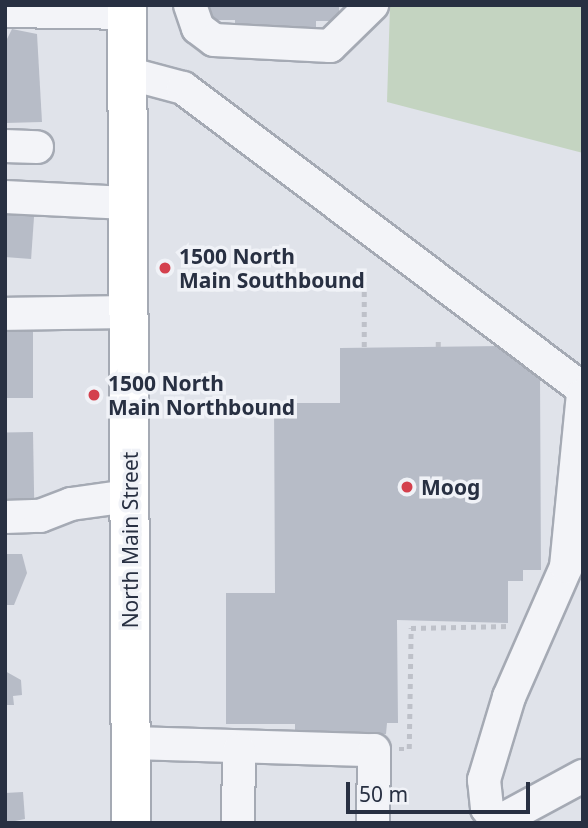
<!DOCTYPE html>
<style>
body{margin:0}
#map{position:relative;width:588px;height:828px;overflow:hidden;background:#e0e3ea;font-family:"Noto Sans",sans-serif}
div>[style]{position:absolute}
.green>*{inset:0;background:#c4d4c1}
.building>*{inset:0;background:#b7bcc7;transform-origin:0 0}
.path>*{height:4.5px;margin-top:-2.25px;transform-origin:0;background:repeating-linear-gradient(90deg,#bec1c9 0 5px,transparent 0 10px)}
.roads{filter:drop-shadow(2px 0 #a5aab4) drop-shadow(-2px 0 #a5aab4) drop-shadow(0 2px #a5aab4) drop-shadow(0 -2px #a5aab4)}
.minor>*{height:32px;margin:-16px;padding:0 16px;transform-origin:16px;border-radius:16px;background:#f3f4f8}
.major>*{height:38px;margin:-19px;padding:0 19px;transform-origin:19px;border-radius:19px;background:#fff}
.dots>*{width:19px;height:19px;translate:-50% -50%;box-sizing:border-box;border:4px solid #f0f2f7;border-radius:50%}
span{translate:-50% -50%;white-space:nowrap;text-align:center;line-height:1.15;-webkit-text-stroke:7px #f0f2f7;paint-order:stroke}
.poi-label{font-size:21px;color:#283042;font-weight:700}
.left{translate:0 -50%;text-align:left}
.street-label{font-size:21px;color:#283042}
.frame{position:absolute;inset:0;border:7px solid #283042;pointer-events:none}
.scale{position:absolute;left:346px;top:782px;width:184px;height:32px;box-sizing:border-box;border:4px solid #283042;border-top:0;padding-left:9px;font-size:21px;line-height:24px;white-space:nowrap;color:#283042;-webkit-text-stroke:5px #f0f2f7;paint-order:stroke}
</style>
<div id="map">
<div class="green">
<i style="clip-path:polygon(390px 5px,583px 5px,583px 153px,387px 102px)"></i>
</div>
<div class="building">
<i style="clip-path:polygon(208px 5px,339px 5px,339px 21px,316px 21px,316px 30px,235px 30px,235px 20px,208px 20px)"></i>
<i style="clip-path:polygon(12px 29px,37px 34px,42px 122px,5px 123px,5px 43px)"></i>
<i style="left:5px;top:202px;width:30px;height:55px;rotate:4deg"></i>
<i style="left:5px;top:327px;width:28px;height:71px"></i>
<i style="clip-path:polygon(502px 346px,540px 377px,541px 570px,523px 570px,523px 581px,508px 581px,508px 623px,397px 620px,398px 723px,387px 723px,386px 734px,295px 735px,295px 724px,226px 724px,226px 593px,275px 593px,274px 403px,340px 403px,340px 348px)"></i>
<i style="left:33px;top:432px;width:70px;height:28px;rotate:89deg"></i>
<i style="clip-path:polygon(5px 554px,22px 554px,27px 573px,14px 605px,5px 605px)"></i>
<i style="clip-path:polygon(5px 671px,21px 680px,22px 695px,13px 696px,14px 705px,5px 705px)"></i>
<i style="clip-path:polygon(23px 792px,25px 819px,5px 823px,5px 793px)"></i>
</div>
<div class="path">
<i style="left:364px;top:347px;width:80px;rotate:-90deg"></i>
<i style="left:438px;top:347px;width:9px;rotate:-90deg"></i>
<i style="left:399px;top:749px;width:10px"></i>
<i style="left:409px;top:749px;width:121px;rotate:-89.1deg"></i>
<i style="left:411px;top:628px;width:99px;rotate:-1.2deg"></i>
</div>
<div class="roads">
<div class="minor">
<i style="left:190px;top:5px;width:24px;rotate:71deg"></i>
<i style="left:198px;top:28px;width:20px;rotate:37deg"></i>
<i style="left:214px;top:40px;width:116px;rotate:3deg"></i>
<i style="left:330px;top:46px;width:59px;rotate:-44.3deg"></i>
<i style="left:5px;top:11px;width:122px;rotate:0.9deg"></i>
<i style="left:127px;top:73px;width:58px;rotate:15deg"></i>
<i style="left:183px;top:88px;width:501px;rotate:36.96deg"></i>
<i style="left:5px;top:146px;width:32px;rotate:2deg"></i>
<i style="left:5px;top:197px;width:122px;rotate:2.8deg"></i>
<i style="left:5px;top:314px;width:123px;rotate:-0.9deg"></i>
<i style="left:5px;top:517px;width:35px;rotate:-2deg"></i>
<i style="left:40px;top:516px;width:33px;rotate:-21deg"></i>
<i style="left:71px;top:504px;width:59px;rotate:-7.9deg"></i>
<i style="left:132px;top:743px;width:242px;rotate:1.7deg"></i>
<i style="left:374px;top:750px;width:73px;rotate:90.8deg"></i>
<i style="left:497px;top:821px;width:16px;rotate:-128deg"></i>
<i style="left:487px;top:808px;width:28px;rotate:-96deg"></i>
<i style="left:484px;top:780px;width:87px;rotate:-73.2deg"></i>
<i style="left:509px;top:697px;width:142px;rotate:-66.3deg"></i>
<i style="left:566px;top:567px;width:173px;rotate:-84.4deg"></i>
<i style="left:238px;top:823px;width:73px;rotate:-89.2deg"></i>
<i style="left:496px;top:823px;width:99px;rotate:-28.4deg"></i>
</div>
<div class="major">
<i style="left:127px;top:5px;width:818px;rotate:89.72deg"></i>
</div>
</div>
<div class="dots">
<i style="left:165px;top:268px;background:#d4404d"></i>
<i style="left:94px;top:395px;background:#d4404d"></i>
<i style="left:407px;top:487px;background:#d4404d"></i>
</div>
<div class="poi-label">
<span class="left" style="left:179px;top:268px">1500 North<br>Main Southbound</span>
<span class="left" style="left:108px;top:395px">1500 North<br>Main Northbound</span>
<span class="left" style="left:421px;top:487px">Moog</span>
</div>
<div class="street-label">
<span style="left:130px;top:540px;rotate:-90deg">North Main Street</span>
</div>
<div class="frame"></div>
<div class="scale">50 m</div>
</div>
